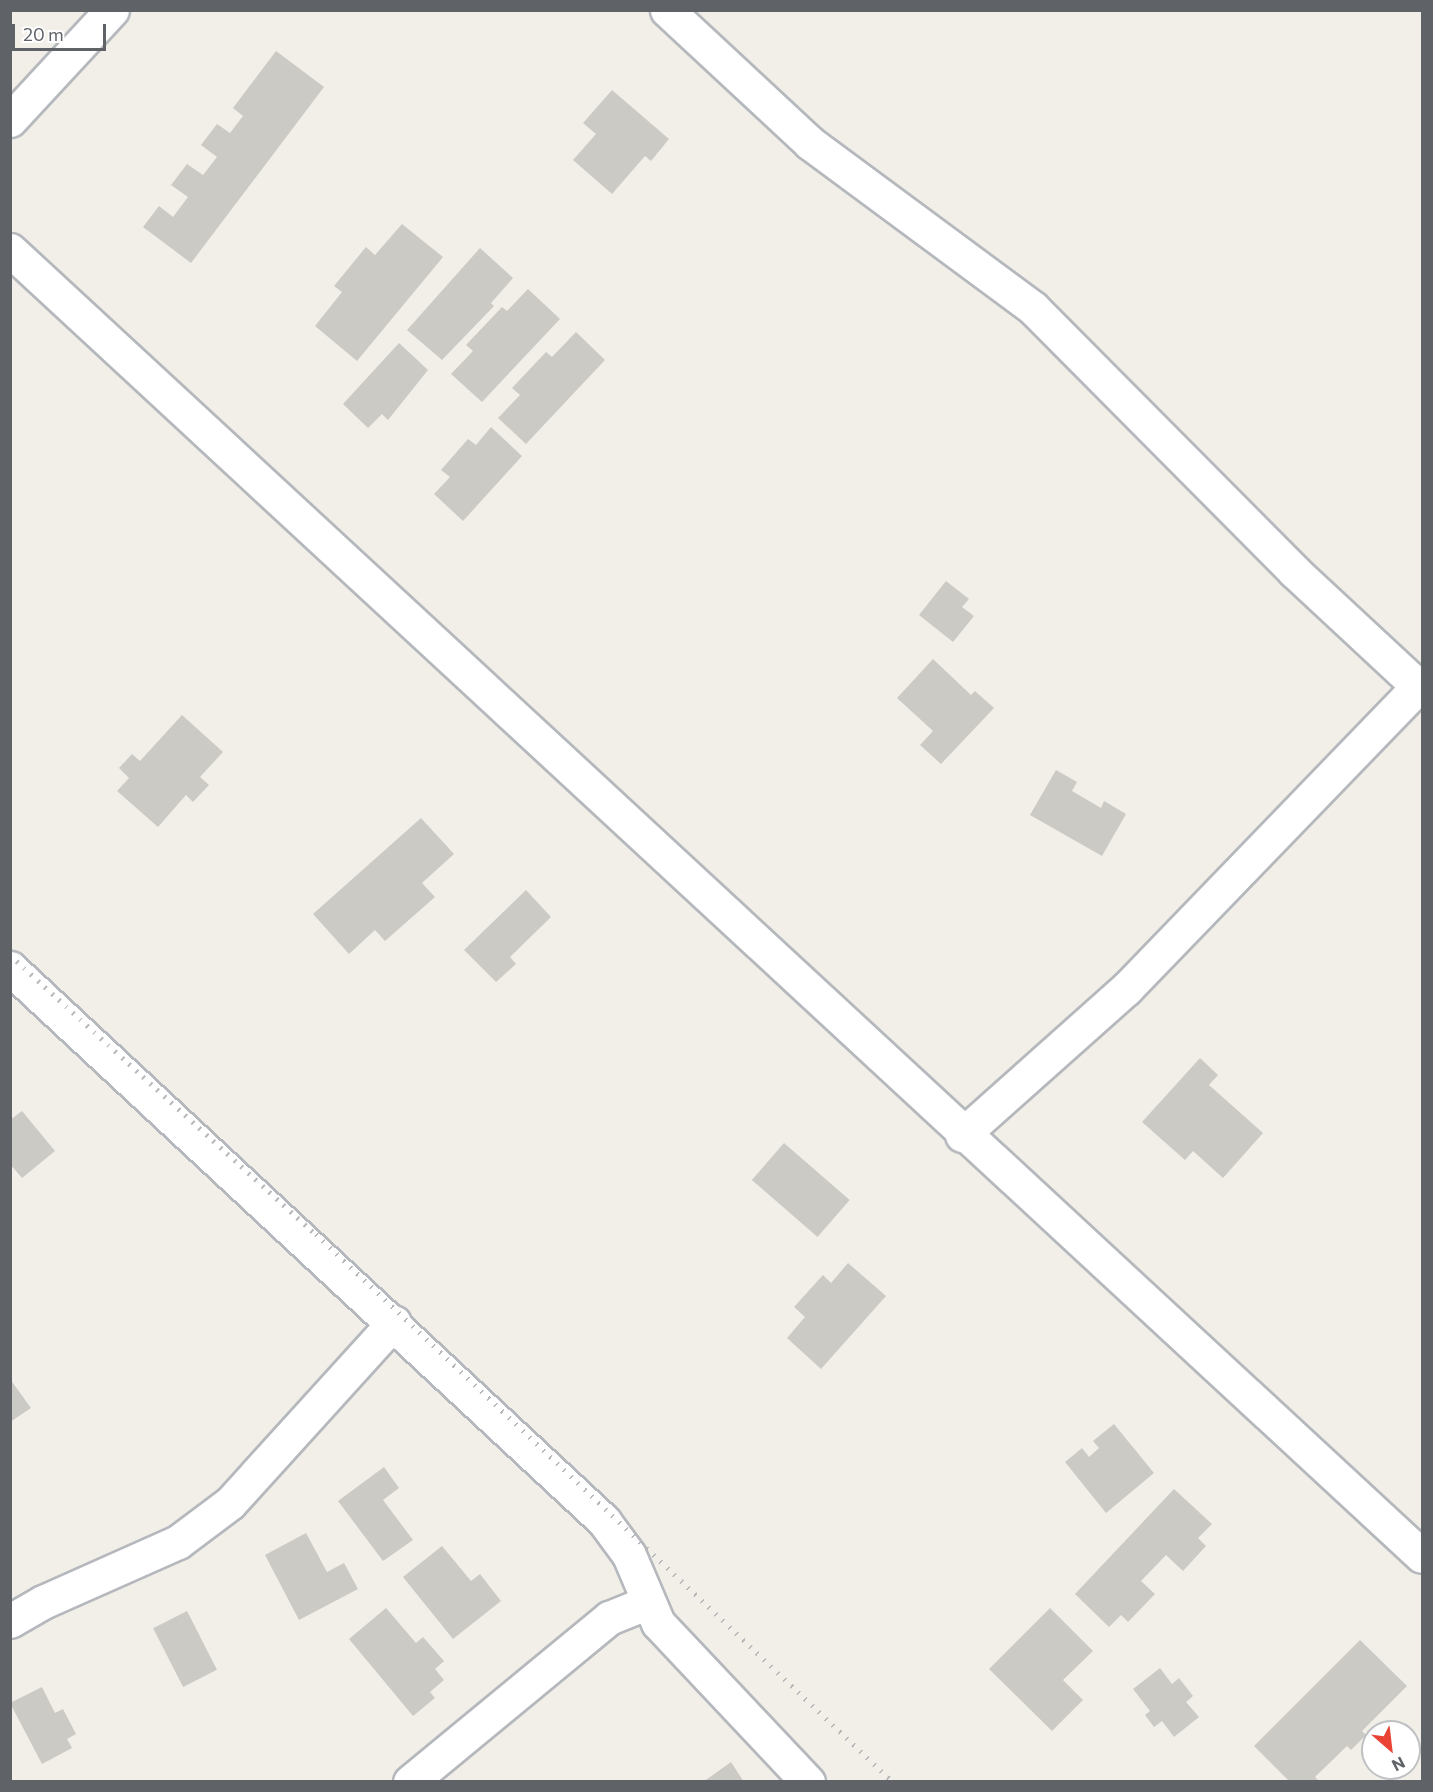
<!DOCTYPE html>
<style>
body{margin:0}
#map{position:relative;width:1433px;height:1792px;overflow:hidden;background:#f1efe8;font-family:Commissioner,sans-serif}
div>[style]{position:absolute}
.building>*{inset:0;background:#cccac5;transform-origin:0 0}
.roads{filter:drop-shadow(2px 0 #b5b8bc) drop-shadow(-2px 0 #b5b8bc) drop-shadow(0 2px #b5b8bc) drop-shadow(0 -2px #b5b8bc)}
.minor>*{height:33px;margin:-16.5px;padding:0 16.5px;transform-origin:16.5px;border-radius:16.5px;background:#fff}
.tertiary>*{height:33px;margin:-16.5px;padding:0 16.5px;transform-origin:16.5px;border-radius:16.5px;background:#fff}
.rail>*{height:4.5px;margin-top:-2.25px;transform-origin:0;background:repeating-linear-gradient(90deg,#b6b7b8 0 1.5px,transparent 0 9.5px)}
span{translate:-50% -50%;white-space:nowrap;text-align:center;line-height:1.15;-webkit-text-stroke:4.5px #fff;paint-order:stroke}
.frame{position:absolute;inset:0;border:12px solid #5f6368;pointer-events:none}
.north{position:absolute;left:1361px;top:1720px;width:60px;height:60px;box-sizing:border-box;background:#fff;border:2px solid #bfc1c3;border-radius:50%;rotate:152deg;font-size:16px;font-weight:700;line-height:24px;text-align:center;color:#5f6368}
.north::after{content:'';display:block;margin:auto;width:21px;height:27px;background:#ea4335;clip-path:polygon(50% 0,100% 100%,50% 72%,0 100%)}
.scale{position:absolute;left:12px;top:24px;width:94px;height:27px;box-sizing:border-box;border:3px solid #5f6368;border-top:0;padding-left:8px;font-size:18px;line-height:21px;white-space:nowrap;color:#5f6368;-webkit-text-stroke:4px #fff;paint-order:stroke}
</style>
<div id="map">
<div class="building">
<i style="clip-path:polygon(276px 51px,324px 87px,191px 263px,143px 227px,159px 206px,173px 217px,188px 197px,171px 185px,187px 164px,203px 175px,217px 157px,201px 145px,217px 124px,230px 133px,243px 116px,233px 108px)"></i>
<i style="clip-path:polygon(612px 90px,669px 139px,651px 161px,645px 156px,612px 194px,573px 160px,596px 134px,583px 123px)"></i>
<i style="clip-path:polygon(402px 224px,443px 257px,357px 361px,315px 326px,342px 292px,334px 286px,366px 247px,375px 255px)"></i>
<i style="clip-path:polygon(480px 248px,513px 278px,491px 303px,494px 306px,442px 360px,407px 330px)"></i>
<i style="clip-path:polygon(528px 289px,560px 319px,482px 402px,451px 374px,473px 351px,466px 345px,502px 307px,507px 311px)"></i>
<i style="clip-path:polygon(576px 332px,605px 360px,526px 444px,498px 418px,520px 395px,512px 388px,546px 352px,552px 357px)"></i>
<i style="clip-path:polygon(399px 343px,428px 370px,388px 420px,382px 414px,368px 428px,343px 404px)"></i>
<i style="clip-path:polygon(491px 427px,522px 456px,463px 521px,434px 494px,450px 477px,441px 470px,468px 439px,476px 445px)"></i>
<i style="clip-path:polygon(946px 581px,969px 599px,962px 607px,974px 616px,953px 642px,919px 615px)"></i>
<i style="clip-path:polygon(933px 659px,971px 695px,975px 691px,994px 708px,941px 764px,920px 745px,933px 731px,897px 698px)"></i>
<i style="clip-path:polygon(182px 715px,223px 752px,200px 777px,209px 785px,193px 802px,186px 795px,158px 827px,117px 791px,129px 778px,119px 768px,132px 754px,140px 761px)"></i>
<i style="clip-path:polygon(1056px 770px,1077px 782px,1072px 791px,1101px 808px,1104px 801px,1126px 814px,1102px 856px,1030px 815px)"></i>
<i style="clip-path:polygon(421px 818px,454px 854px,422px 883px,435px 897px,385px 941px,375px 930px,349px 954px,313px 914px)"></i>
<i style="clip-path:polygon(526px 890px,551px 917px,510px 957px,516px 964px,496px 982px,464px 950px)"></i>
<i style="clip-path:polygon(1200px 1058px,1218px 1075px,1209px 1085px,1263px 1133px,1223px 1178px,1193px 1151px,1185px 1160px,1142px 1122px)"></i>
<i style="clip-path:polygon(22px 1111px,55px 1151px,22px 1178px,10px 1164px,10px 1120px)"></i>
<i style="left:784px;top:1143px;width:87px;height:49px;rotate:41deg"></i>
<i style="clip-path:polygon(848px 1263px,886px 1296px,821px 1369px,787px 1338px,805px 1317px,794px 1307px,823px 1275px,831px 1283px)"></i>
<i style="clip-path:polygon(10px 1379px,31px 1408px,10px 1422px)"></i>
<i style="clip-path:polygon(1114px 1424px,1154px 1473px,1106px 1513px,1065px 1462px,1082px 1448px,1089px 1457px,1099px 1448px,1093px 1441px)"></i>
<i style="clip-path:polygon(384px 1467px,399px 1488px,383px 1500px,413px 1540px,383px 1561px,338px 1501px)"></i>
<i style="clip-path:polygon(1174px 1489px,1212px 1524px,1198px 1538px,1206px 1546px,1183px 1571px,1166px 1555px,1141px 1581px,1155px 1594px,1128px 1622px,1121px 1615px,1109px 1627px,1075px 1594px)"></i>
<i style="clip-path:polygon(306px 1533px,327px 1572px,344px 1563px,358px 1589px,299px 1620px,265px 1555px)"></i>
<i style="clip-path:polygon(442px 1546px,471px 1581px,480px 1574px,501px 1601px,453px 1639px,403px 1577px)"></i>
<i style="clip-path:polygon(386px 1608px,416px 1643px,423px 1637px,444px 1661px,435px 1669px,444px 1680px,430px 1692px,435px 1698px,413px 1716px,349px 1639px)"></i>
<i style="clip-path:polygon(1050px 1608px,1093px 1651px,1063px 1680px,1083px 1700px,1052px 1731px,989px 1669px)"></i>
<i style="left:187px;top:1611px;width:66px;height:38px;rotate:63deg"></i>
<i style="clip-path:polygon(1360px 1640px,1407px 1686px,1362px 1731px,1366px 1735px,1351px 1750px,1347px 1746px,1315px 1777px,1320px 1782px,1290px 1782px,1254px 1746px)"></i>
<i style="clip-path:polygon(1160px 1668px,1172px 1684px,1179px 1678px,1193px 1696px,1186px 1702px,1199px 1717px,1174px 1737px,1162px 1721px,1154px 1727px,1145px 1715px,1150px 1711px,1133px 1689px)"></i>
<i style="clip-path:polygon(42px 1687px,55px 1713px,63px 1709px,76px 1734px,67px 1739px,72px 1748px,42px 1764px,10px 1703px)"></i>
<i style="clip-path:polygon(731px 1762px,744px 1782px,703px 1782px)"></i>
</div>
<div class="roads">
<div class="minor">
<i style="left:667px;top:10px;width:195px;rotate:42.9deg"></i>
<i style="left:810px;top:143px;width:277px;rotate:36.5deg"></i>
<i style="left:1033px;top:308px;width:371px;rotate:45.2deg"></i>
<i style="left:1294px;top:571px;width:175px;rotate:42.9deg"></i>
<i style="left:10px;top:120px;width:150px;rotate:-47.2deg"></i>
<i style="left:10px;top:968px;width:812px;rotate:42.95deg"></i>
<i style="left:604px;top:1521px;width:42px;rotate:53.7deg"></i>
<i style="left:629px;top:1555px;width:74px;rotate:66.9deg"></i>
<i style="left:658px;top:1623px;width:219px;rotate:46.7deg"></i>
<i style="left:962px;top:1135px;width:220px;rotate:-41.7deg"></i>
<i style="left:1126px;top:989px;width:426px;rotate:-46deg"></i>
<i style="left:10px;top:1621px;width:38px;rotate:-30deg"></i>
<i style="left:43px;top:1602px;width:148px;rotate:-24deg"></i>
<i style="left:178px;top:1542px;width:65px;rotate:-36.9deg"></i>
<i style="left:230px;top:1503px;width:244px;rotate:-47.8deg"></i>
<i style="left:410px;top:1782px;width:258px;rotate:-39.5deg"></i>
<i style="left:609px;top:1618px;width:40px;rotate:-22deg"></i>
</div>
<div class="tertiary">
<i style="left:10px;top:250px;width:1923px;rotate:42.77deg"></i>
</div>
</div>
<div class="rail">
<i style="left:10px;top:955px;width:414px;rotate:42.4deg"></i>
<i style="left:316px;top:1234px;width:796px;rotate:43.52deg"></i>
</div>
<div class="frame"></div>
<div class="north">N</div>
<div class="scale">20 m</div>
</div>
